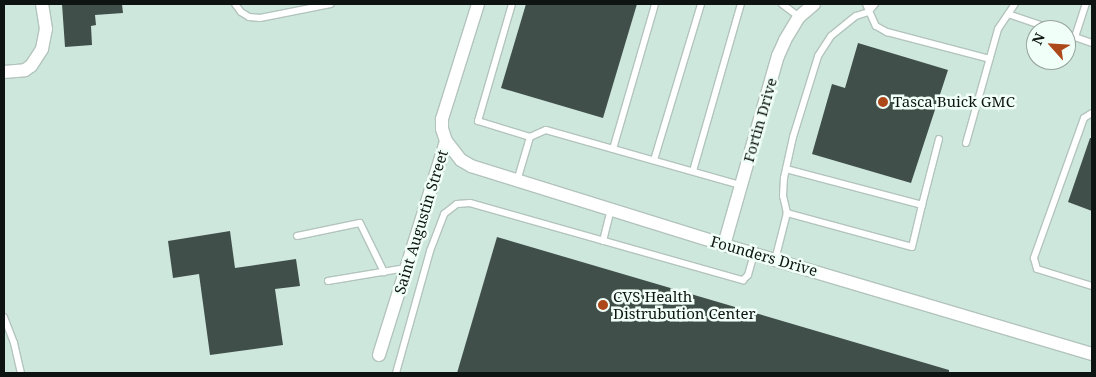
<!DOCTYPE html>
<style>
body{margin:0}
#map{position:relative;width:1096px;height:377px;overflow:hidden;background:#e1f2eb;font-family:"Noto Serif",serif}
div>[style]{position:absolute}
.built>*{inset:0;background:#cde7dd}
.building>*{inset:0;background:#414f4a}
.roads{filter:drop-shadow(1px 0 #b3c4bd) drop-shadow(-1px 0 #b3c4bd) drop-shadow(0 1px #b3c4bd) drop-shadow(0 -1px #b3c4bd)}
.service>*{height:6px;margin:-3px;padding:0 3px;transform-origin:3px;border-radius:3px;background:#fff}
.minor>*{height:12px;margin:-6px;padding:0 6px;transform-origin:6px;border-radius:6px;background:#fff}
.dots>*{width:14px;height:14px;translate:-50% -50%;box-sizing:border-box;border:2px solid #f1fff9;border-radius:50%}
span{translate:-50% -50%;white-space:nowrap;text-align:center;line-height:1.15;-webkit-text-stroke:5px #f1fff9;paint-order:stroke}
.poi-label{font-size:15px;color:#0e1411}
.left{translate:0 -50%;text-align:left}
.street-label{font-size:15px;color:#0e1411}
.frame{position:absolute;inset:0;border:5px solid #0e1411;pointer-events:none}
.north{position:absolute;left:1026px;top:20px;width:50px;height:50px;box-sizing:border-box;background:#f1fff9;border:1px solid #96a19c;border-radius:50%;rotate:296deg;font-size:14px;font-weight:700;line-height:20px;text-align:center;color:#0e1411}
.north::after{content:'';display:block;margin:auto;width:18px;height:22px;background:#ad481b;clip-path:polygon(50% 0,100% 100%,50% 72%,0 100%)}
</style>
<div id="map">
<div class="built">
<i style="clip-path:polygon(evenodd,4px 4px,1092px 4px,1092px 373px,4px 373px,4px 4px,1036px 30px,1066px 30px,1066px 60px,1036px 60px,1036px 30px)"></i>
</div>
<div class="building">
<i style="clip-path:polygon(62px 4px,122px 4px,123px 13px,95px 15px,96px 25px,91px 26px,92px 45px,65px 47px)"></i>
<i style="clip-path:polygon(526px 4px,637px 4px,603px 118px,501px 88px)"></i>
<i style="clip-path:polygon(858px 43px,948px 70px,911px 183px,812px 154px,832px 84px,845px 88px)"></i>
<i style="clip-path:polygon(1090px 138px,1092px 138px,1092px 211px,1068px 202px)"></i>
<i style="clip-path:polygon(230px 231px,235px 268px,296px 259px,300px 286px,275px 289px,283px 345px,210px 355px,199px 274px,173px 278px,168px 241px)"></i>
<i style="clip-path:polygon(497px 237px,949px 370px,949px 373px,457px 373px)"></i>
</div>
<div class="roads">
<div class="service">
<i style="left:235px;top:4px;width:10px;rotate:53deg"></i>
<i style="left:241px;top:12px;width:9px;rotate:32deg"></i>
<i style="left:249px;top:17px;width:11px;rotate:5deg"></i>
<i style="left:260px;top:18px;width:72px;rotate:-11.2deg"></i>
<i style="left:512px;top:4px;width:122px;rotate:106.2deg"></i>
<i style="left:478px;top:121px;width:54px;rotate:17.1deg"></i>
<i style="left:782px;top:4px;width:21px;rotate:37deg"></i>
<i style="left:866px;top:4px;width:24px;rotate:66deg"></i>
<i style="left:876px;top:26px;width:13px;rotate:29deg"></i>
<i style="left:887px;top:32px;width:106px;rotate:14.7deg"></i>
<i style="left:1008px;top:14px;width:50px;rotate:18.8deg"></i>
<i style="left:1066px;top:34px;width:28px;rotate:19deg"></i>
<i style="left:1075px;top:37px;width:35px;rotate:-72deg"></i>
<i style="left:1092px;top:113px;width:9px;rotate:148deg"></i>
<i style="left:1084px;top:118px;width:149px;rotate:109.7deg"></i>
<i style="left:1034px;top:258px;width:11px;rotate:75deg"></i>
<i style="left:1037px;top:269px;width:58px;rotate:17.2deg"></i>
<i style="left:966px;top:143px;width:118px;rotate:-74.3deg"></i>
<i style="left:998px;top:29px;width:30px;rotate:-56deg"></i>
<i style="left:613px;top:149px;width:151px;rotate:-73.8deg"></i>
<i style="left:654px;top:160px;width:163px;rotate:-73.2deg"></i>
<i style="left:786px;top:169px;width:141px;rotate:14.8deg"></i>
<i style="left:922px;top:205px;width:43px;rotate:103.4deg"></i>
<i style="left:912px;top:247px;width:130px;rotate:-164.8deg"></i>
<i style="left:693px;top:171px;width:174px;rotate:-74deg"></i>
<i style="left:517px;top:181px;width:46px;rotate:-73.5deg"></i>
<i style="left:530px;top:137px;width:17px;rotate:-24deg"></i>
<i style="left:546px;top:130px;width:203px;rotate:15.8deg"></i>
<i style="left:922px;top:205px;width:68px;rotate:-75.6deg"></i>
<i style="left:297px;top:236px;width:64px;rotate:-11.7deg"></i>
<i style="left:360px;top:223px;width:55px;rotate:63.9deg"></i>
<i style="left:603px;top:241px;width:32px;rotate:-76deg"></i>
<i style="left:775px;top:260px;width:49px;rotate:-75.7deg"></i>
<i style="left:787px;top:213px;width:17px;rotate:-103deg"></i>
<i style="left:783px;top:196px;width:18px;rotate:-87deg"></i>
<i style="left:784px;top:178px;width:42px;rotate:-77.6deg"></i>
<i style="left:793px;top:137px;width:85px;rotate:-72.8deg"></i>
<i style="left:818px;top:56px;width:24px;rotate:-57deg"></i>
<i style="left:831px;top:36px;width:32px;rotate:-39deg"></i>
<i style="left:856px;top:16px;width:13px;rotate:-18deg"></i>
<i style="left:868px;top:12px;width:11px;rotate:-49deg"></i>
<i style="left:328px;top:281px;width:79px;rotate:-9.5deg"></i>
<i style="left:4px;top:317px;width:28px;rotate:69deg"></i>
<i style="left:14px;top:343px;width:31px;rotate:77deg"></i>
<i style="left:396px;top:373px;width:127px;rotate:-74.4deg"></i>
<i style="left:430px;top:251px;width:40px;rotate:-69deg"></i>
<i style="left:444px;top:214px;width:16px;rotate:-38deg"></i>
<i style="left:457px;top:204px;width:13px;rotate:-4deg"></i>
<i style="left:470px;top:203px;width:284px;rotate:15.8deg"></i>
<i style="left:743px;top:280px;width:7px;rotate:-45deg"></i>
<i style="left:748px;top:275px;width:22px;rotate:-74deg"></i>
</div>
<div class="minor">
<i style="left:4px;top:72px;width:21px;rotate:-5deg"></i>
<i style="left:25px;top:70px;width:7px;rotate:-34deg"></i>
<i style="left:31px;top:66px;width:20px;rotate:-57deg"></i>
<i style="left:42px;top:49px;width:20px;rotate:-79deg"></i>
<i style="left:46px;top:29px;width:25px;rotate:-99deg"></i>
<i style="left:446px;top:141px;width:24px;rotate:52deg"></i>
<i style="left:461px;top:160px;width:12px;rotate:31deg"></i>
<i style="left:471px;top:166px;width:265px;rotate:17.3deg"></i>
<i style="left:724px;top:245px;width:384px;rotate:16.5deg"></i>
<i style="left:724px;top:245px;width:197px;rotate:-74.1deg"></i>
<i style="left:778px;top:56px;width:17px;rotate:-66deg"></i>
<i style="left:785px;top:40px;width:27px;rotate:-59deg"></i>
<i style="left:799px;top:17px;width:20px;rotate:-41deg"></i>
<i style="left:379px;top:355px;width:224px;rotate:-72.6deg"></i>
<i style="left:446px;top:141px;width:13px;rotate:-108deg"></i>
<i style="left:442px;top:129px;width:10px;rotate:-90deg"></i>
<i style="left:442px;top:119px;width:121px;rotate:-72.6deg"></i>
</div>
</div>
<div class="dots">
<i style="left:883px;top:102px;background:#ad481b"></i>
<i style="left:603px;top:305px;background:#ad481b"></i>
</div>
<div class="poi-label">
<span class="left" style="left:893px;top:102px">Tasca Buick GMC</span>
<span class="left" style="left:613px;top:305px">CVS Health<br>Distrubution Center</span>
</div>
<div class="street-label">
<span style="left:760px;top:120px;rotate:-74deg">Fortin Drive</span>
<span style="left:421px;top:222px;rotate:-73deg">Saint Augustin Street</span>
<span style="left:764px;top:256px;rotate:16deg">Founders Drive</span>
</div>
<div class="frame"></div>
<div class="north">N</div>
</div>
